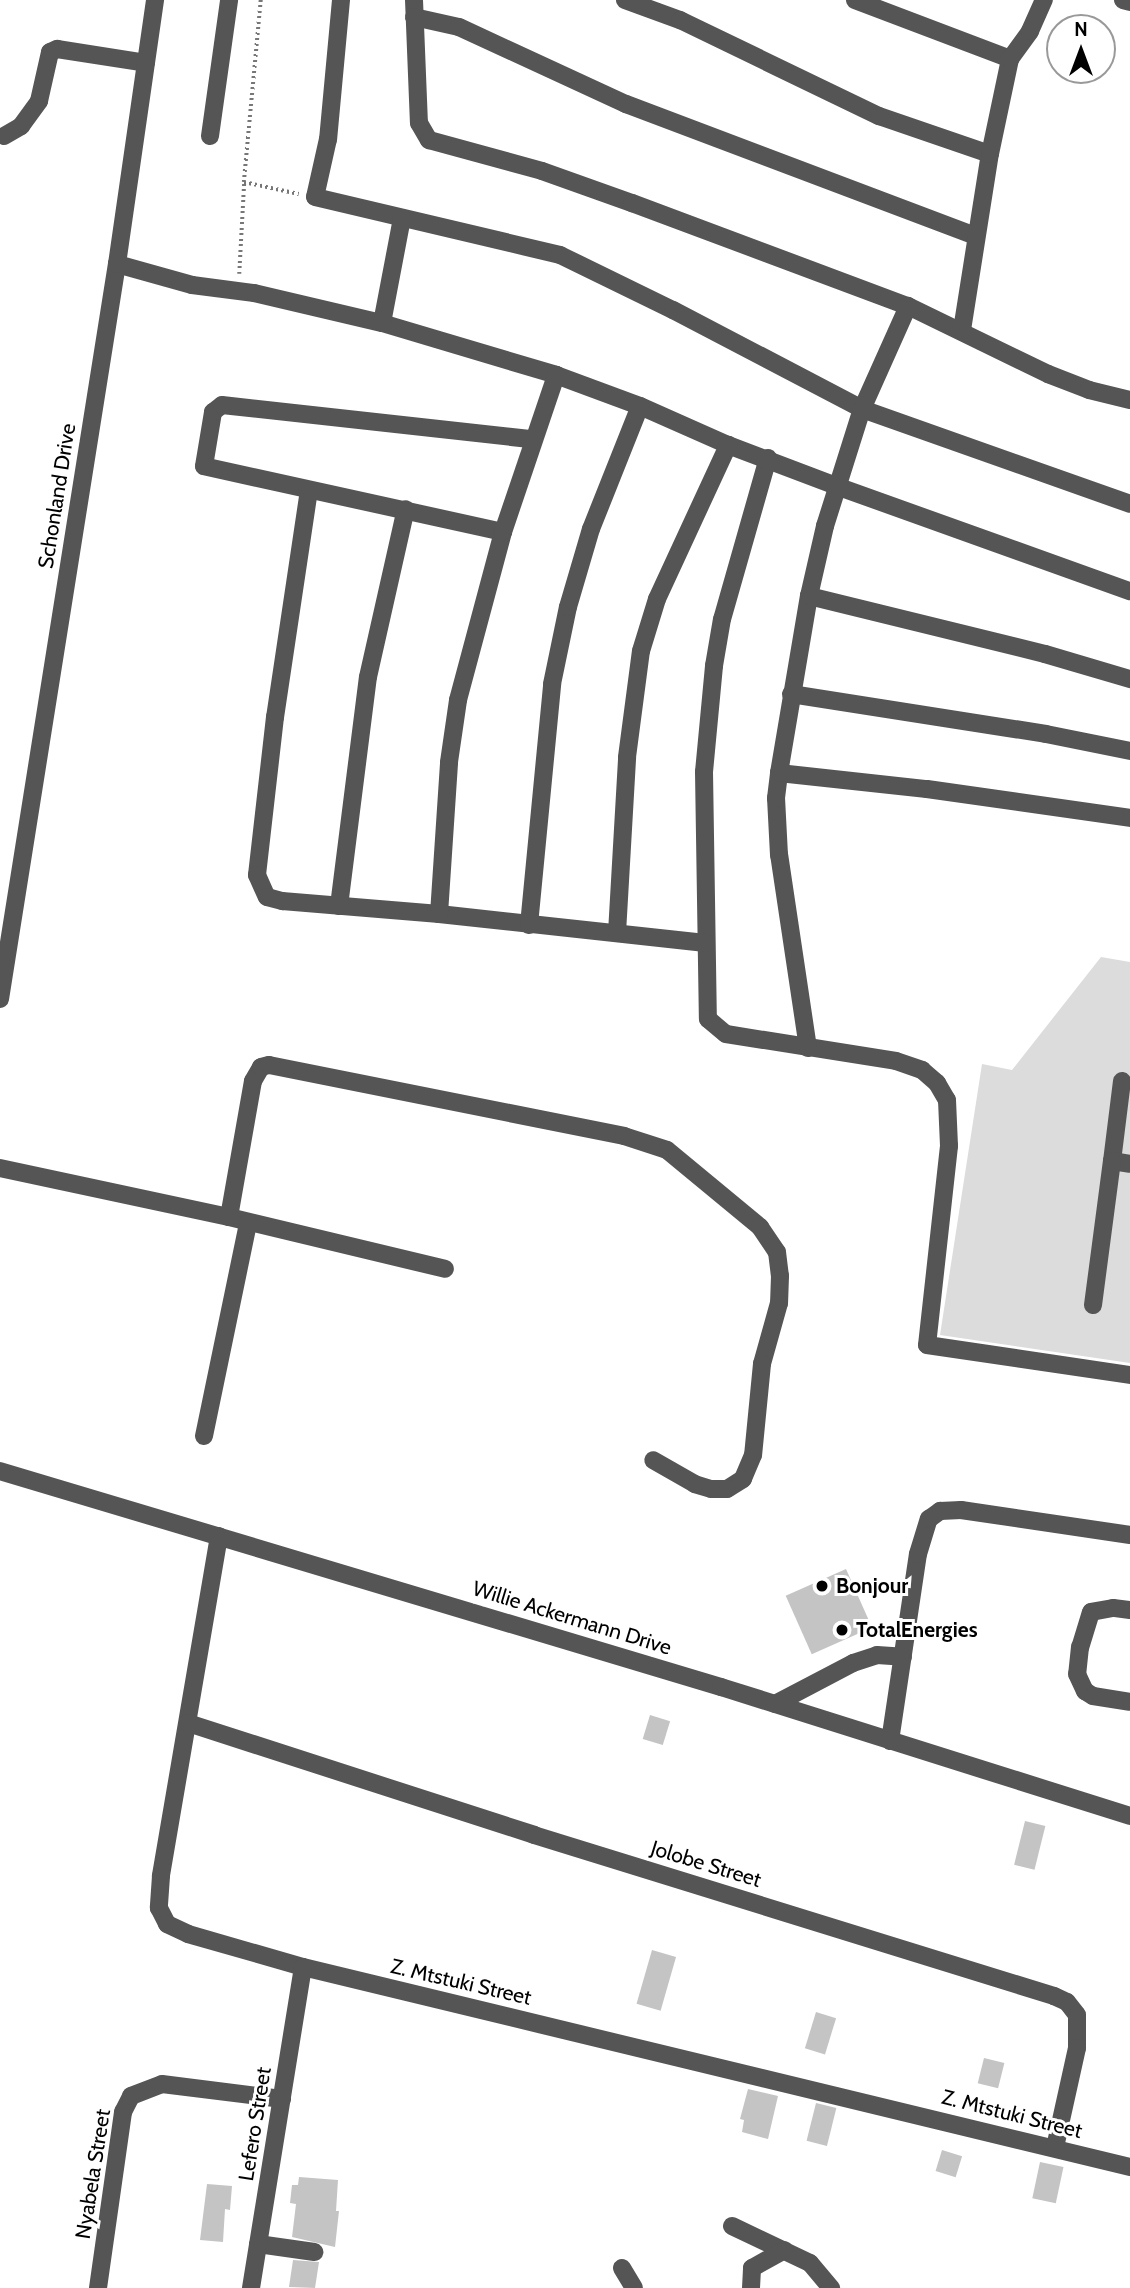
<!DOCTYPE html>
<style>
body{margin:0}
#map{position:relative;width:1130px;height:2288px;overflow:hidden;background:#fff;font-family:Cabin,sans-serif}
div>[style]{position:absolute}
.green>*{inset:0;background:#dcdcdc}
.building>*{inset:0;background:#c4c4c4;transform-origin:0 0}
.path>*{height:3.5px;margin-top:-1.75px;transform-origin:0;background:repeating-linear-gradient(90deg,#777 0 2px,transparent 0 5.5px)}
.minor>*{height:18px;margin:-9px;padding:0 9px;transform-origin:9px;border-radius:9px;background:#555}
.dots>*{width:19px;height:19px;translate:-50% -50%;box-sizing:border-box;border:4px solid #fff;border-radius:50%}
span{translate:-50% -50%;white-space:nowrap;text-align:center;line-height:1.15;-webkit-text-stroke:6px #fff;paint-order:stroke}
.street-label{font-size:21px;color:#000}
.poi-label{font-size:21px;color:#000;font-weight:700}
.left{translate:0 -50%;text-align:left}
.north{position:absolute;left:1046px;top:14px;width:70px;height:70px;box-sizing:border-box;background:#fff;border:2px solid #999;border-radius:50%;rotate:0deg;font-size:19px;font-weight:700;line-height:28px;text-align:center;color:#000}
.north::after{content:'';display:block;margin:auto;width:24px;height:32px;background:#000;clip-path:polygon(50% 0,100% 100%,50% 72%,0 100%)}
</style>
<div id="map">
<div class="green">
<i style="clip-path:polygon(1101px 957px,1130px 962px,1130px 1363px,940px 1335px,982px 1064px,1012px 1070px)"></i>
</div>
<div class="building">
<i style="left:846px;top:1569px;width:64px;height:66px;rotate:66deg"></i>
<i style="left:650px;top:1715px;width:21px;height:25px;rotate:17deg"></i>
<i style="left:1025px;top:1821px;width:21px;height:45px;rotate:14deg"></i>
<i style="left:652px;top:1950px;width:25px;height:56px;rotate:16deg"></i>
<i style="left:816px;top:2012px;width:21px;height:38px;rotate:17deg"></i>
<i style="left:984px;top:2058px;width:21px;height:26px;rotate:14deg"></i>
<i style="clip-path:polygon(748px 2089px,778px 2096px,768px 2139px,742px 2132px,744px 2120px,740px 2119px)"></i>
<i style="left:816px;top:2103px;width:21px;height:39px;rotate:14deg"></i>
<i style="left:942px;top:2150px;width:21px;height:22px;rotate:17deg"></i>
<i style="left:1040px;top:2162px;width:24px;height:37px;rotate:12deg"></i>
<i style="clip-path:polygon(299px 2177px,338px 2180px,336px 2211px,339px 2211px,335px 2247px,292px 2237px,296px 2204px,290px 2203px,292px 2185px,298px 2185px)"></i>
<i style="clip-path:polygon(207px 2184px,232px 2186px,230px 2210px,225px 2209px,223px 2242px,200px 2240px)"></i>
<i style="clip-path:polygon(293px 2260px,319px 2262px,315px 2288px,289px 2287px)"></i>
</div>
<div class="path">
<i style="left:261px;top:0;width:183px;rotate:95.3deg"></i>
<i style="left:244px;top:182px;width:56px;rotate:12.3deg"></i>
<i style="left:239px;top:274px;width:92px;rotate:-86.9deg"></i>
</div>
<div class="minor">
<i style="left:341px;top:0;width:140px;rotate:95.3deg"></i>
<i style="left:328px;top:139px;width:59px;rotate:102.6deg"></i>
<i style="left:315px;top:197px;width:252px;rotate:13.3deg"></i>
<i style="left:560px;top:255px;width:126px;rotate:26deg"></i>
<i style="left:673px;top:310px;width:213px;rotate:27.6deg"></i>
<i style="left:862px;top:409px;width:284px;rotate:19.5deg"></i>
<i style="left:414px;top:0;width:123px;rotate:87.7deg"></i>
<i style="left:419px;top:123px;width:20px;rotate:60deg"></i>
<i style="left:429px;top:140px;width:117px;rotate:15.3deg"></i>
<i style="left:542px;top:171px;width:96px;rotate:19.6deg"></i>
<i style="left:632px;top:203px;width:295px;rotate:20.5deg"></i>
<i style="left:908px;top:306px;width:156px;rotate:25.9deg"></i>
<i style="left:1048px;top:374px;width:44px;rotate:21.3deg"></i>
<i style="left:1089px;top:390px;width:42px;rotate:13.7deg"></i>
<i style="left:625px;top:0;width:59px;rotate:20deg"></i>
<i style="left:680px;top:20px;width:221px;rotate:25.8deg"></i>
<i style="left:879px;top:116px;width:117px;rotate:18.9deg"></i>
<i style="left:855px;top:0;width:166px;rotate:20.8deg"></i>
<i style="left:1123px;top:0;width:7px;rotate:16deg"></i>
<i style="left:414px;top:17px;width:46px;rotate:12.5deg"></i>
<i style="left:459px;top:27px;width:184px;rotate:24.8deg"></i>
<i style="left:626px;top:104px;width:374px;rotate:20.7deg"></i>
<i style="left:4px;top:136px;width:20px;rotate:-30deg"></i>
<i style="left:21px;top:126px;width:31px;rotate:-54deg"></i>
<i style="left:39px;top:101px;width:50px;rotate:-77.3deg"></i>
<i style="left:50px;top:52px;width:8px;rotate:-23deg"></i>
<i style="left:57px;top:49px;width:90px;rotate:8.9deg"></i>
<i style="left:210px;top:136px;width:137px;rotate:-82deg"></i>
<i style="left:117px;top:264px;width:78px;rotate:15.6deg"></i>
<i style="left:192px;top:285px;width:63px;rotate:7.4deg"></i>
<i style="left:254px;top:293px;width:131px;rotate:13.2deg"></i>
<i style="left:382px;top:323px;width:182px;rotate:16.6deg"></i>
<i style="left:382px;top:323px;width:107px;rotate:-79.2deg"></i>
<i style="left:962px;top:330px;width:178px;rotate:-81deg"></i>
<i style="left:990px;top:154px;width:97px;rotate:-78.1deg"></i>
<i style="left:1010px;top:59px;width:34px;rotate:-54deg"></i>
<i style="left:1030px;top:31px;width:34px;rotate:-66deg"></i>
<i style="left:768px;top:458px;width:167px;rotate:105.9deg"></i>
<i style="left:722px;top:619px;width:48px;rotate:99.7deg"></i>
<i style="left:714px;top:666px;width:106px;rotate:95.4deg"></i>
<i style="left:704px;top:772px;width:247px;rotate:89.1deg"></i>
<i style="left:708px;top:1019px;width:23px;rotate:40deg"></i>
<i style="left:726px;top:1034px;width:172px;rotate:9deg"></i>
<i style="left:896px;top:1061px;width:28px;rotate:19deg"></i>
<i style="left:922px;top:1070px;width:20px;rotate:41deg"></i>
<i style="left:937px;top:1083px;width:20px;rotate:60deg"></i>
<i style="left:947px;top:1100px;width:46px;rotate:87.5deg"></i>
<i style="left:949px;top:1146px;width:200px;rotate:96.3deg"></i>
<i style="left:927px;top:1345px;width:205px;rotate:8.4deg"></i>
<i style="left:309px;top:490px;width:230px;rotate:98.5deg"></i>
<i style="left:275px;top:717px;width:159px;rotate:96.5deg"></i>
<i style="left:257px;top:875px;width:24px;rotate:66deg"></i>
<i style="left:267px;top:897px;width:16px;rotate:15deg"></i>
<i style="left:282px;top:901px;width:158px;rotate:4.7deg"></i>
<i style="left:439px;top:914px;width:268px;rotate:6.2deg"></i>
<i style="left:503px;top:532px;width:306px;rotate:-167.6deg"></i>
<i style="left:204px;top:466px;width:55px;rotate:-80.5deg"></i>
<i style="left:213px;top:412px;width:11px;rotate:-38deg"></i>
<i style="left:222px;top:405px;width:312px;rotate:6.3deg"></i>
<i style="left:809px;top:596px;width:243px;rotate:13.8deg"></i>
<i style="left:1045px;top:654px;width:89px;rotate:16.4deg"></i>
<i style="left:791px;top:694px;width:258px;rotate:8.9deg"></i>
<i style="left:1046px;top:734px;width:86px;rotate:11.4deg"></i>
<i style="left:779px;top:773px;width:149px;rotate:6.2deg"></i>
<i style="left:927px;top:789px;width:205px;rotate:8.1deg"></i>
<i style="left:339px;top:906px;width:231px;rotate:-82.8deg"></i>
<i style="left:368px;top:677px;width:172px;rotate:-77.3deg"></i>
<i style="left:439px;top:914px;width:152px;rotate:-86.2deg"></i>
<i style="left:449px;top:762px;width:63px;rotate:-81.7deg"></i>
<i style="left:458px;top:700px;width:174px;rotate:-75deg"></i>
<i style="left:503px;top:532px;width:166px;rotate:-71.3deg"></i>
<i style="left:556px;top:375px;width:90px;rotate:20.3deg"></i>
<i style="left:640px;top:406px;width:96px;rotate:23.9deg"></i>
<i style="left:728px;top:445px;width:119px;rotate:20.7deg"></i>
<i style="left:839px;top:487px;width:309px;rotate:19.7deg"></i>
<i style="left:529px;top:925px;width:242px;rotate:-84.5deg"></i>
<i style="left:552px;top:684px;width:79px;rotate:-78.3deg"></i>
<i style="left:568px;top:607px;width:81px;rotate:-73.6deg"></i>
<i style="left:591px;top:529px;width:132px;rotate:-68.3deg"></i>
<i style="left:617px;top:933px;width:176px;rotate:-86.7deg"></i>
<i style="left:627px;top:757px;width:107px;rotate:-82.5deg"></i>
<i style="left:641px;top:651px;width:54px;rotate:-72.9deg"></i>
<i style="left:657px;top:599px;width:170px;rotate:-65.2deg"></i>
<i style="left:0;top:999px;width:744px;rotate:-80.96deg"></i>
<i style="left:117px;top:264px;width:267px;rotate:-81.8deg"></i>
<i style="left:808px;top:1048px;width:195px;rotate:-98.5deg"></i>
<i style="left:779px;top:855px;width:57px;rotate:-93deg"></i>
<i style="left:776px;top:798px;width:25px;rotate:-83deg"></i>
<i style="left:779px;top:773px;width:180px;rotate:-80.4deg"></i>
<i style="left:809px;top:596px;width:72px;rotate:-77.1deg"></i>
<i style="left:825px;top:526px;width:123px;rotate:-72.5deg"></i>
<i style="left:862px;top:409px;width:113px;rotate:-65.9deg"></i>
<i style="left:1122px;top:1081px;width:81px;rotate:97.1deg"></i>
<i style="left:1112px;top:1161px;width:18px;rotate:9deg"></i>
<i style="left:0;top:1168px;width:234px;rotate:12.1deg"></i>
<i style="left:229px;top:1217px;width:222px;rotate:13.5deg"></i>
<i style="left:229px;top:1217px;width:138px;rotate:-80deg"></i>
<i style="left:253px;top:1081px;width:16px;rotate:-60deg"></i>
<i style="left:261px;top:1067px;width:8px;rotate:-14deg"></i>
<i style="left:269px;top:1065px;width:362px;rotate:11.3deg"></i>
<i style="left:624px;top:1136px;width:45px;rotate:18deg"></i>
<i style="left:667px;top:1150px;width:121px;rotate:39.6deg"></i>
<i style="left:760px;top:1227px;width:30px;rotate:56deg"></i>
<i style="left:777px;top:1252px;width:24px;rotate:83deg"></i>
<i style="left:780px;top:1276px;width:27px;rotate:92deg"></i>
<i style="left:779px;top:1303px;width:63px;rotate:105.6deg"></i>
<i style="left:762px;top:1364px;width:91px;rotate:95.6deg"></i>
<i style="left:753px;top:1455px;width:26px;rotate:113deg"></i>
<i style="left:743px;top:1479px;width:19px;rotate:148deg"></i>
<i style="left:727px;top:1489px;width:16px;rotate:180deg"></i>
<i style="left:711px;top:1489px;width:17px;rotate:-163deg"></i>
<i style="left:695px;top:1484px;width:48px;rotate:-150.3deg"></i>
<i style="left:1093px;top:1305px;width:145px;rotate:-82.5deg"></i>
<i style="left:204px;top:1436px;width:217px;rotate:-78.3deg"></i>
<i style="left:0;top:1471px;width:753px;rotate:16.68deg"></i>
<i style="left:721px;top:1687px;width:429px;rotate:17.5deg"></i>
<i style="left:219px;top:1536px;width:345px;rotate:99.7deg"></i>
<i style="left:161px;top:1876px;width:32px;rotate:94deg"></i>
<i style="left:159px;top:1908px;width:18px;rotate:63deg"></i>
<i style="left:167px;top:1924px;width:23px;rotate:25deg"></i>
<i style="left:188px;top:1934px;width:120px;rotate:16deg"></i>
<i style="left:303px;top:1967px;width:851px;rotate:13.6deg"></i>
<i style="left:1130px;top:1610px;width:17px;rotate:-173deg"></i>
<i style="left:1113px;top:1608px;width:22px;rotate:170deg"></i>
<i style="left:1091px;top:1612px;width:37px;rotate:107deg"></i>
<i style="left:1080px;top:1647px;width:27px;rotate:96deg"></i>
<i style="left:1077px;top:1674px;width:19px;rotate:65deg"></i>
<i style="left:1085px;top:1691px;width:9px;rotate:32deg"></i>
<i style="left:1093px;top:1696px;width:37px;rotate:9deg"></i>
<i style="left:775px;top:1704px;width:88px;rotate:-27.7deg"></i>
<i style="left:853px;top:1663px;width:25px;rotate:-18deg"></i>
<i style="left:877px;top:1655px;width:26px;rotate:4deg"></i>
<i style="left:188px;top:1723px;width:364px;rotate:17.9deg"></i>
<i style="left:534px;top:1835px;width:544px;rotate:17.2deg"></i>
<i style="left:1054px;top:1996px;width:14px;rotate:25deg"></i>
<i style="left:1067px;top:2002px;width:16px;rotate:52deg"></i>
<i style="left:1077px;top:2015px;width:33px;rotate:90deg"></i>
<i style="left:1077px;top:2048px;width:101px;rotate:102.5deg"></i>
<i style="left:890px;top:1741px;width:189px;rotate:-81.5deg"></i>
<i style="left:918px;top:1554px;width:37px;rotate:-73deg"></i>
<i style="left:929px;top:1519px;width:14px;rotate:-36deg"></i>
<i style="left:940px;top:1511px;width:21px;rotate:-3deg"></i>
<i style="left:961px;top:1510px;width:171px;rotate:8.4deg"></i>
<i style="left:732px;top:2226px;width:86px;rotate:25.4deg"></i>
<i style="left:810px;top:2263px;width:33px;rotate:50deg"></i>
<i style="left:258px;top:2244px;width:57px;rotate:8.1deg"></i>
<i style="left:622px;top:2268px;width:23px;rotate:59deg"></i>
<i style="left:98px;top:2288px;width:178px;rotate:-81.9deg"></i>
<i style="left:123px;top:2112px;width:18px;rotate:-63deg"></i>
<i style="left:131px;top:2096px;width:33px;rotate:-21deg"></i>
<i style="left:162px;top:2084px;width:121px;rotate:7.1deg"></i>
<i style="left:251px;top:2288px;width:325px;rotate:-80.8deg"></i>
<i style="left:751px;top:2288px;width:20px;rotate:-87deg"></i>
<i style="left:752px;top:2268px;width:37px;rotate:-29deg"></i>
</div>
<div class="dots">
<i style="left:822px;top:1586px;background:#000"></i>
<i style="left:842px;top:1630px;background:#000"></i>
</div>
<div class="street-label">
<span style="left:57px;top:496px;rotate:-81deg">Schonland Drive</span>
<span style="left:572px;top:1618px;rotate:17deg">Willie Ackermann Drive</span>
<span style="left:706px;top:1864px;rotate:17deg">Jolobe Street</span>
<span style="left:461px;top:1982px;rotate:13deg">Z. Mtstuki Street</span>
<span style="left:1012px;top:2114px;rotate:14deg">Z. Mtstuki Street</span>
<span style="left:255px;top:2124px;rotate:-81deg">Lefero Street</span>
<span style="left:93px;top:2174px;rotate:-81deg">Nyabela Street</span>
</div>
<div class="poi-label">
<span class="left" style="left:836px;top:1586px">Bonjour</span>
<span class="left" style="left:856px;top:1630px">TotalEnergies</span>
</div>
<div class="north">N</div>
</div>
